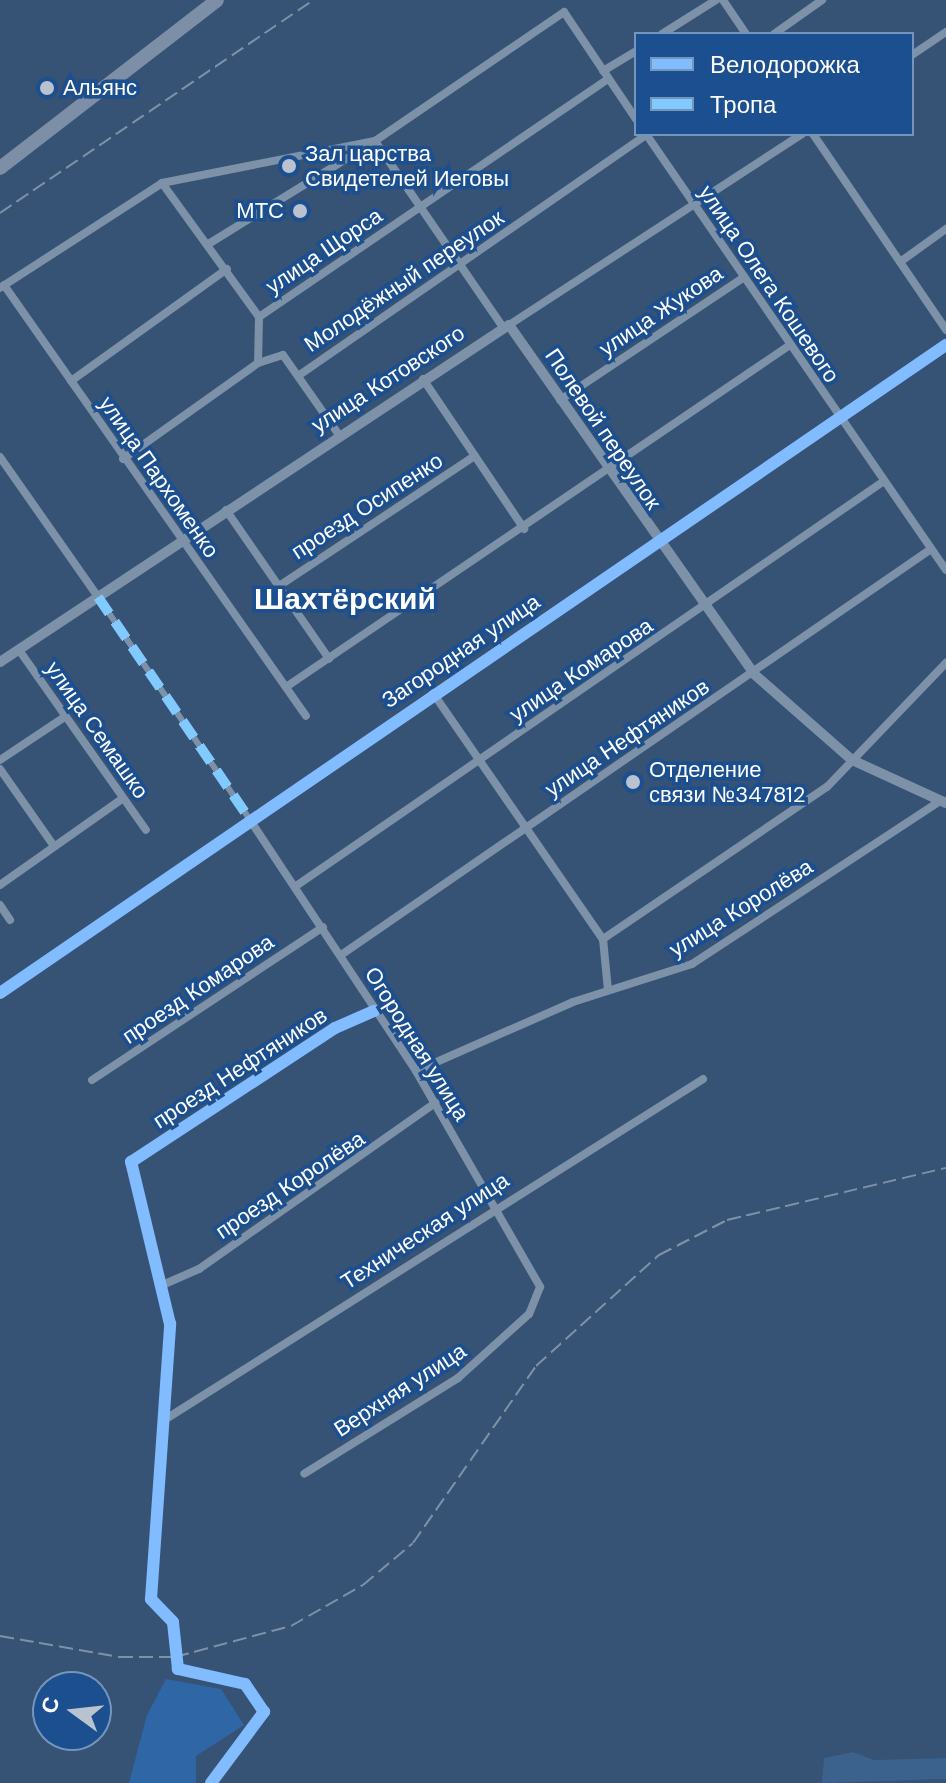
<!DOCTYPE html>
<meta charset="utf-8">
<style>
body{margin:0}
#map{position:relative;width:946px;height:1783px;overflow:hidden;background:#365274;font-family:"DM Sans",sans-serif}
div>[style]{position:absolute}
.green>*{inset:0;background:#2f66a5}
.water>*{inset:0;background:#3b618d}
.pedestrian>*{height:6px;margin:-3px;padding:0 3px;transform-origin:3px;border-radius:3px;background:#7d92a8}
.minor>*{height:8px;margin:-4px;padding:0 4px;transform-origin:4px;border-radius:4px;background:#7d92a8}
.tertiary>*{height:10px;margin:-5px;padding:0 5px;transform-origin:5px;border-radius:5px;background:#7d92a8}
.primary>*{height:14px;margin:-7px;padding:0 7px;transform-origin:7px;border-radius:7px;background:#7d8ea7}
.rail>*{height:2px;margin-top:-1px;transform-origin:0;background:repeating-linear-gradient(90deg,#7e92a7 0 14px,transparent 0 20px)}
.quiet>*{height:10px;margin-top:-5px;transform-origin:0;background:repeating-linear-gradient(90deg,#80caff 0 20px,transparent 0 30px)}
.cycleway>*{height:12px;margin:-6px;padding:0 6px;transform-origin:6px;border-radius:6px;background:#80bcff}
.dots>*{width:22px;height:22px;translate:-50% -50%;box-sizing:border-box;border:4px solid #1b4f8f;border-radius:50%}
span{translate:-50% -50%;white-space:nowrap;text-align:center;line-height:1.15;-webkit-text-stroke:7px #1b4f8f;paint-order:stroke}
.poi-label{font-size:22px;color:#fff}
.left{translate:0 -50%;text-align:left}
.right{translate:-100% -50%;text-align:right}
.street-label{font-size:22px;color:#fff}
.district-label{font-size:30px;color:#fff;font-weight:700}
.legend{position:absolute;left:634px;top:32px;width:280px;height:104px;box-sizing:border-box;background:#1b4f8f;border:2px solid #7695bc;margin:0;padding:10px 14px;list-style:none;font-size:24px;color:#fff}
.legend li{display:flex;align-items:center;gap:16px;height:40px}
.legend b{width:40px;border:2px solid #7695bc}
.north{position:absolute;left:32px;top:1671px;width:80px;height:80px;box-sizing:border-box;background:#1b4f8f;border:2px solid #7695bc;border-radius:50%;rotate:285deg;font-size:22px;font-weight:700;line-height:32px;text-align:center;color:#fff}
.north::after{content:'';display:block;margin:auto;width:28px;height:36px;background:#b9c2ce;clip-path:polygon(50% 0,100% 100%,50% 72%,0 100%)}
</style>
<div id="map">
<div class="green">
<i style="clip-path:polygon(166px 1679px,221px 1689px,244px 1725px,196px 1756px,196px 1783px,129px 1783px,147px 1715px)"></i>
</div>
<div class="water">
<i style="clip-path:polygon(853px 1752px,874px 1760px,946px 1758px,946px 1779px,822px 1783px,824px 1758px)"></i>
</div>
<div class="pedestrian">
<i style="left:98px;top:597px;width:270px;rotate:55.7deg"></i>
</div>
<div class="minor">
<i style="left:723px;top:0;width:41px;rotate:55.9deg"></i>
<i style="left:662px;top:34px;width:64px;rotate:-32.2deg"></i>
<i style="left:774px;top:34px;width:59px;rotate:-35.3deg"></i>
<i style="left:912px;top:55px;width:41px;rotate:-34.1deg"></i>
<i style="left:603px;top:71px;width:39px;rotate:-31deg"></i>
<i style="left:646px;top:134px;width:529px;rotate:55.47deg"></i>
<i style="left:813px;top:134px;width:237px;rotate:55.8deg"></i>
<i style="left:162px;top:183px;width:165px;rotate:54.1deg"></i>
<i style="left:259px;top:317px;width:46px;rotate:91.2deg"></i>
<i style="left:258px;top:363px;width:26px;rotate:-18deg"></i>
<i style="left:283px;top:355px;width:98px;rotate:55deg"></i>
<i style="left:210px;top:243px;width:194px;rotate:-31.7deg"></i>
<i style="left:375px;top:141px;width:226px;rotate:55.5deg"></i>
<i style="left:900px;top:262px;width:57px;rotate:-35.7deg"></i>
<i style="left:4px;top:285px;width:526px;rotate:54.98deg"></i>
<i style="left:0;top:288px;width:193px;rotate:-32.9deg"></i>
<i style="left:162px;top:183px;width:217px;rotate:-11.2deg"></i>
<i style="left:375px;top:141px;width:229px;rotate:-34.3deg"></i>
<i style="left:564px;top:12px;width:129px;rotate:56.1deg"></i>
<i style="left:259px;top:317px;width:422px;rotate:-34.3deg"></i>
<i style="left:509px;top:325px;width:350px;rotate:-33.1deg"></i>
<i style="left:298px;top:376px;width:426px;rotate:-34.7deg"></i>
<i style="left:423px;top:379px;width:181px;rotate:56deg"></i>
<i style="left:71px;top:381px;width:192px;rotate:-35.7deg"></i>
<i style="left:560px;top:400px;width:220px;rotate:-33.7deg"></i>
<i style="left:0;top:457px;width:171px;rotate:55deg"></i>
<i style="left:123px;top:459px;width:166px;rotate:-35.4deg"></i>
<i style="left:226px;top:510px;width:181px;rotate:55.3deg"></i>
<i style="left:279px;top:586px;width:235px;rotate:-33.6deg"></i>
<i style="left:19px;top:650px;width:220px;rotate:54.8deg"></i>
<i style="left:286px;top:687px;width:609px;rotate:-34.16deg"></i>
<i style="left:433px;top:693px;width:299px;rotate:55.4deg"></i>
<i style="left:603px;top:939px;width:51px;rotate:84.4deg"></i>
<i style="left:0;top:760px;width:76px;rotate:-33.7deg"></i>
<i style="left:0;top:769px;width:94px;rotate:55deg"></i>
<i style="left:250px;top:820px;width:301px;rotate:56.5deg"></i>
<i style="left:416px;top:1071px;width:249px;rotate:60.1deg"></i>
<i style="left:540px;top:1287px;width:29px;rotate:112deg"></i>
<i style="left:529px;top:1314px;width:96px;rotate:138deg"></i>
<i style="left:458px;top:1378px;width:181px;rotate:148.1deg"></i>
<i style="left:0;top:885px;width:149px;rotate:-35.2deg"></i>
<i style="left:296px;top:886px;width:714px;rotate:-34.56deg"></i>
<i style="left:0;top:905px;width:18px;rotate:56deg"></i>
<i style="left:603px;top:939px;width:271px;rotate:-34.2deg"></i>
<i style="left:827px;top:787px;width:172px;rotate:-46.2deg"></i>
<i style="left:341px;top:955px;width:716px;rotate:-34.53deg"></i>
<i style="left:0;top:993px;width:1147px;rotate:-34.41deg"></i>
<i style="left:416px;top:1071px;width:171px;rotate:-23.7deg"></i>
<i style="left:573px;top:1002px;width:125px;rotate:-17.7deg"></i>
<i style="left:692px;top:964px;width:297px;rotate:-33.3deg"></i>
<i style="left:92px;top:1080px;width:277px;rotate:-33.5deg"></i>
<i style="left:160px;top:1286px;width:43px;rotate:-23.6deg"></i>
<i style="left:199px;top:1269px;width:289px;rotate:-35.1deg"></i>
<i style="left:169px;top:1417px;width:632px;rotate:-32.33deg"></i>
<i style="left:211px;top:1783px;width:89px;rotate:-53.3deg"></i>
<i style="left:264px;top:1712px;width:34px;rotate:-124deg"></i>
<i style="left:245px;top:1684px;width:69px;rotate:-167.4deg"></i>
<i style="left:178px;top:1669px;width:47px;rotate:-96.1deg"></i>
<i style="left:173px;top:1622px;width:32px;rotate:-134deg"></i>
<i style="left:151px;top:1599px;width:276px;rotate:-86deg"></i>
<i style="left:170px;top:1324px;width:167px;rotate:-103.5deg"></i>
<i style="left:131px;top:1162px;width:244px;rotate:-33.3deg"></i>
<i style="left:335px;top:1028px;width:43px;rotate:-23.6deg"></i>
</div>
<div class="tertiary">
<i style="left:0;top:662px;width:610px;rotate:-33.51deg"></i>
<i style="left:509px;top:325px;width:426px;rotate:54.9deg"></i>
<i style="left:754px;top:674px;width:130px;rotate:41.3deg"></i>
<i style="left:852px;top:760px;width:103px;rotate:24.6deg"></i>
</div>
<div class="primary">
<i style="left:0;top:168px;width:274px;rotate:-37.7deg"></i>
</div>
<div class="rail">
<i style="left:0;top:213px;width:379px;rotate:-34.2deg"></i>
<i style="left:0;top:1636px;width:121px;rotate:10deg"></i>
<i style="left:119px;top:1657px;width:56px"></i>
<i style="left:175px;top:1657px;width:120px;rotate:-15deg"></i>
<i style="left:291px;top:1626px;width:83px;rotate:-29.7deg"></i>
<i style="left:363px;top:1585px;width:65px;rotate:-40deg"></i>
<i style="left:413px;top:1543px;width:216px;rotate:-55.2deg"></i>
<i style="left:536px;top:1366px;width:166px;rotate:-42.1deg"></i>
<i style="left:659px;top:1255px;width:76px;rotate:-27.2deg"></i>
<i style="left:727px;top:1220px;width:225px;rotate:-13.4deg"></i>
</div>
<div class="quiet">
<i style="left:98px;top:597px;width:270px;rotate:55.7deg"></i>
</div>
<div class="cycleway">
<i style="left:0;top:993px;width:1147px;rotate:-34.41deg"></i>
<i style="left:211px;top:1783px;width:89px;rotate:-53.3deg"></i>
<i style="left:264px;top:1712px;width:34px;rotate:-124deg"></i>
<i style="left:245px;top:1684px;width:69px;rotate:-167.4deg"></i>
<i style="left:178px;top:1669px;width:47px;rotate:-96.1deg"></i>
<i style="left:173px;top:1622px;width:32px;rotate:-134deg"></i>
<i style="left:151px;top:1599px;width:276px;rotate:-86deg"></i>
<i style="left:170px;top:1324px;width:167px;rotate:-103.5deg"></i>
<i style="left:131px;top:1162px;width:244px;rotate:-33.3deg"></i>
<i style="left:335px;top:1028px;width:43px;rotate:-23.6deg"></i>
</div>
<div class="dots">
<i style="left:47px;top:88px;background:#b9c2ce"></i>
<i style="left:289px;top:166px;background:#b9c2ce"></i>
<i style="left:300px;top:211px;background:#b9c2ce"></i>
<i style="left:633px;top:782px;background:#b9c2ce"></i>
</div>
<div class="poi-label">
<span class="left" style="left:63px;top:88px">Альянс</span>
<span class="left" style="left:305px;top:166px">Зал царства<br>Свидетелей Иеговы</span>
<span class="right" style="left:284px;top:211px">МТС</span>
<span class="left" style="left:649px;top:782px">Отделение<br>связи №347812</span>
</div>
<div class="street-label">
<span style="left:324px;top:251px;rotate:-34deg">улица Щорса</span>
<span style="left:404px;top:281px;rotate:-34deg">Молодёжный переулок</span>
<span style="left:769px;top:284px;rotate:56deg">улица Олега Кошевого</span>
<span style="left:661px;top:311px;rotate:-34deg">улица Жукова</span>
<span style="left:388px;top:379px;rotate:-33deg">улица Котовского</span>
<span style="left:603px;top:429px;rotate:56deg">Полевой переулок</span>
<span style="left:159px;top:477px;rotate:55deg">улица Пархоменко</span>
<span style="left:367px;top:506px;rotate:-33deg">проезд Осипенко</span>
<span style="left:461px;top:651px;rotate:-34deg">Загородная улица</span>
<span style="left:581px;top:670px;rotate:-34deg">улица Комарова</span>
<span style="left:97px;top:730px;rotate:55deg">улица Семашко</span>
<span style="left:627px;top:738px;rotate:-34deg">улица Нефтяников</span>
<span style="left:741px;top:908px;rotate:-32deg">улица Королёва</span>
<span style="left:198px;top:989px;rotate:-34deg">проезд Комарова</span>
<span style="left:417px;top:1044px;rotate:58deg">Огородная улица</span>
<span style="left:240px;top:1068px;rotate:-33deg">проезд Нефтяников</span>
<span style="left:290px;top:1185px;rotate:-34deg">проезд Королёва</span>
<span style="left:425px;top:1231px;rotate:-33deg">Техническая улица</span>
<span style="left:400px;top:1390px;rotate:-33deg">Верхняя улица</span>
</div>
<div class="district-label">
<span style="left:345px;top:599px">Шахтёрский</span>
</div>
<ul class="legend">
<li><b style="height:10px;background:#80bcff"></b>Велодорожка</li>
<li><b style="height:10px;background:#80caff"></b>Тропа</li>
</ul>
<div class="north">С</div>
</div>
